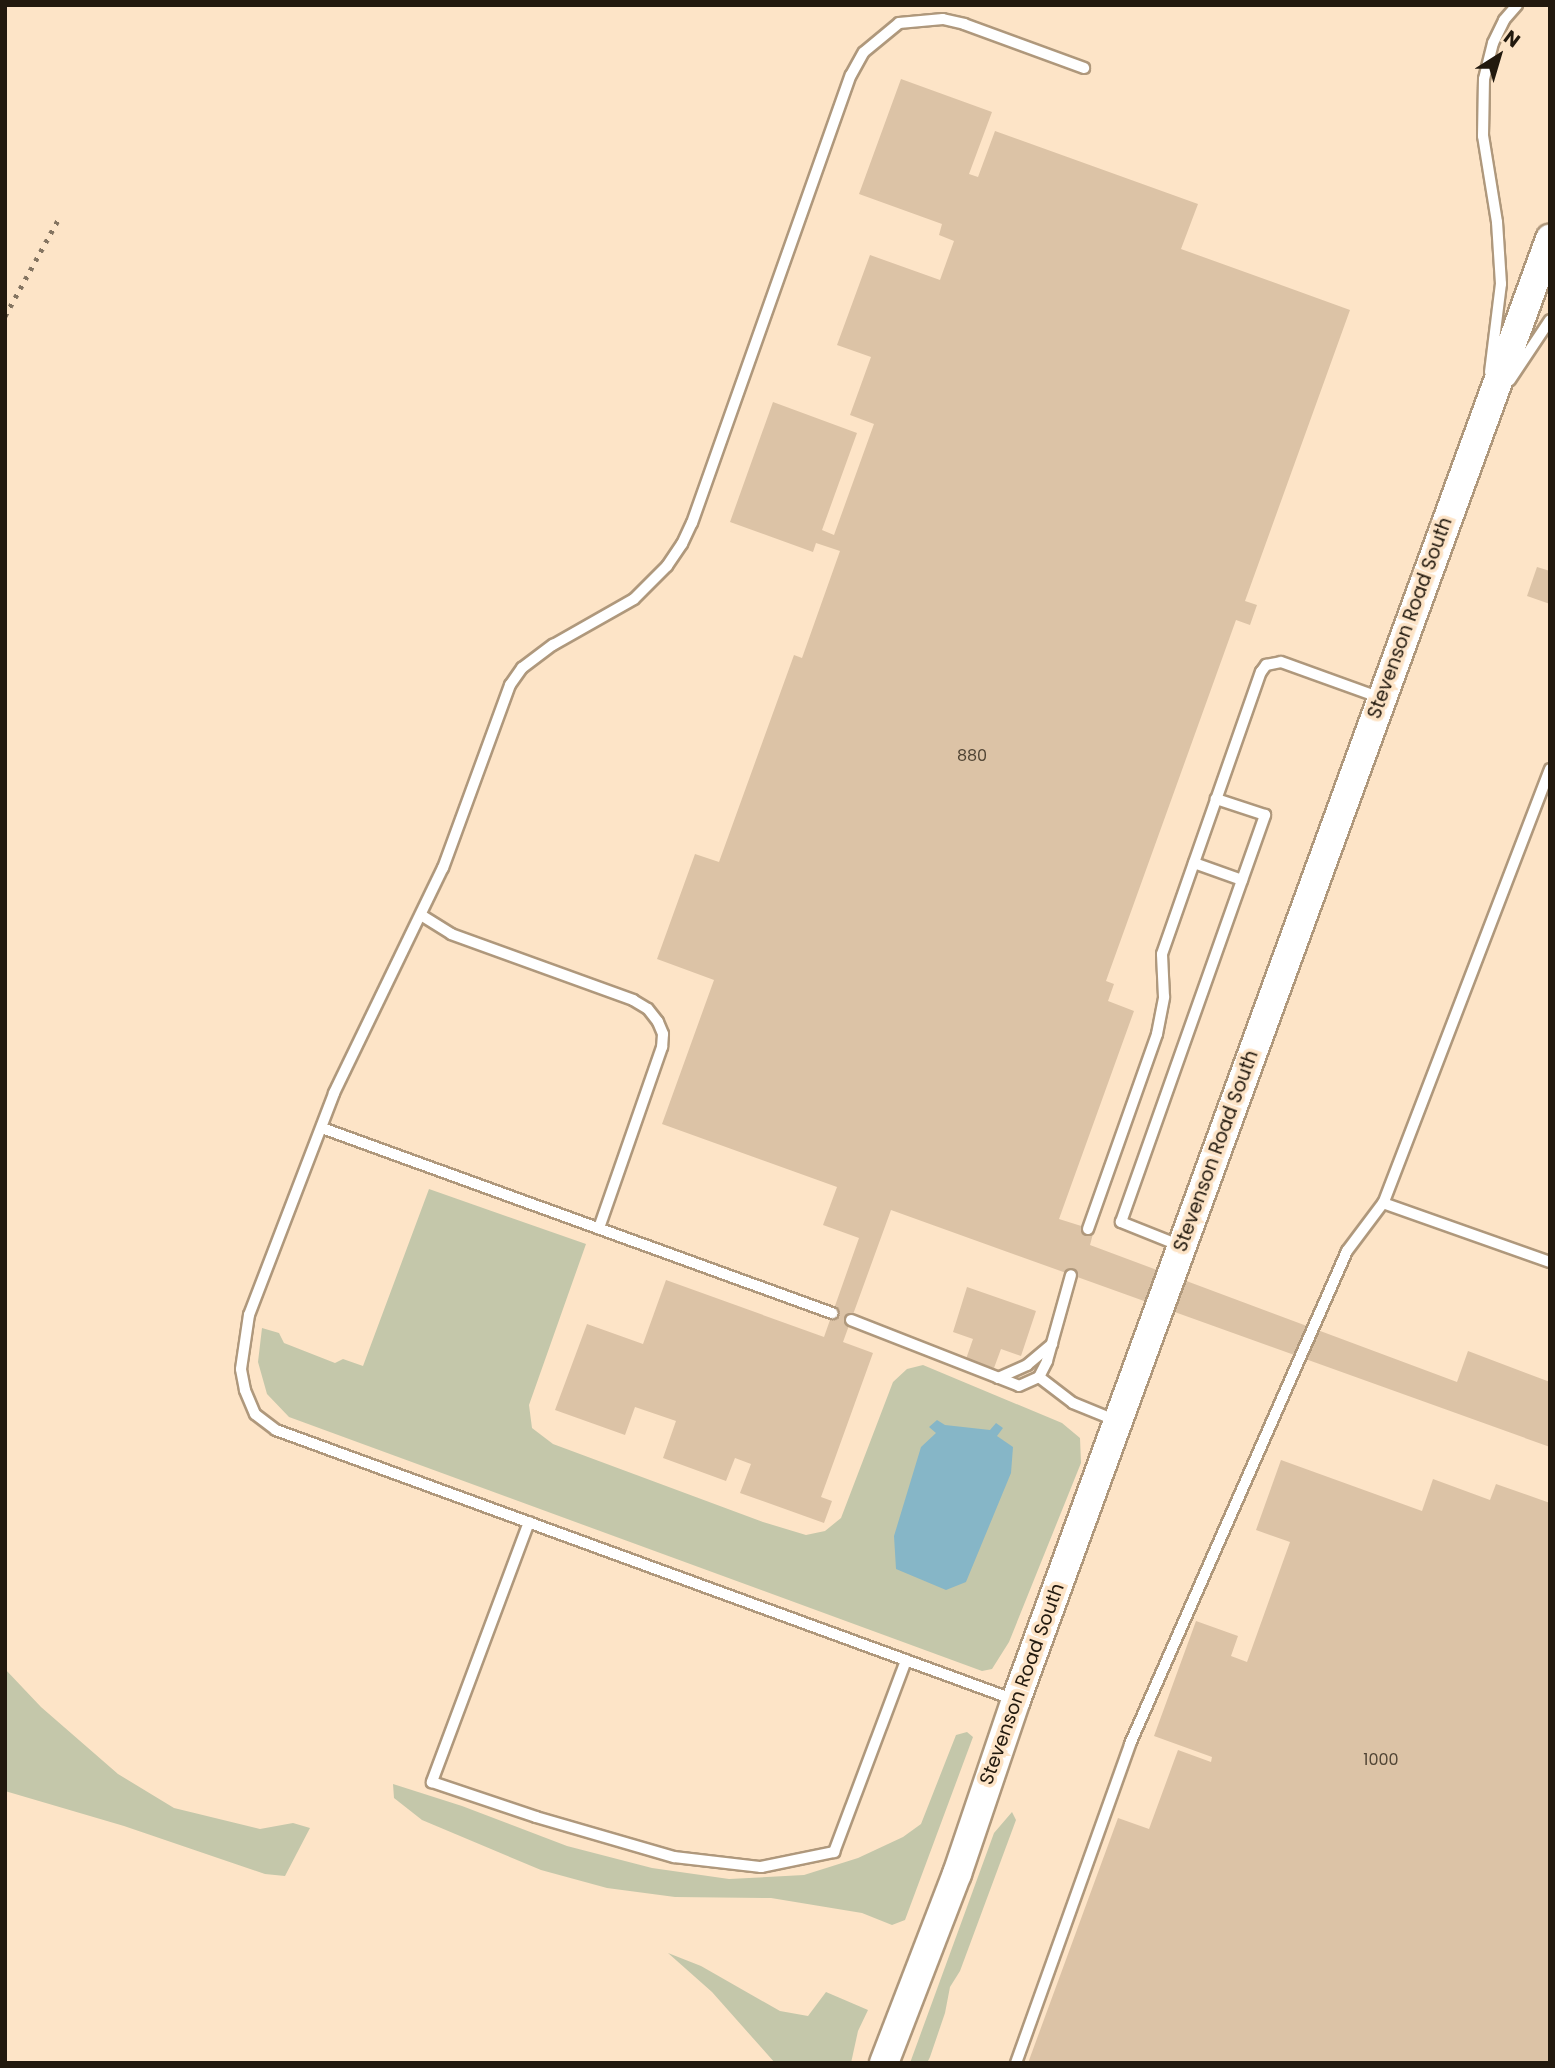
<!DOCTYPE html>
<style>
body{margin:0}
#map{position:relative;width:1555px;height:2068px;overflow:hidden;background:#fde4c7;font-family:Poppins,sans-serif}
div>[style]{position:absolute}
.green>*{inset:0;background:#c4c7aa}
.water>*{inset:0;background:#86b6c7}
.building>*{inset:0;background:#dcc3a6}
.roads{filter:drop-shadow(2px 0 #af987c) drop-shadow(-2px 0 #af987c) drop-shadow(0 2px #af987c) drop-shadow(0 -2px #af987c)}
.service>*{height:10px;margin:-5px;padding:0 5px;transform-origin:5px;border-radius:5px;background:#fff}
.secondary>*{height:28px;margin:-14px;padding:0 14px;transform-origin:14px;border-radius:14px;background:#fff}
.rail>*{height:5px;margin-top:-2.5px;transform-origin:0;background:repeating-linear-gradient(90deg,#847461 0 3.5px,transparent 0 10.5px)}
span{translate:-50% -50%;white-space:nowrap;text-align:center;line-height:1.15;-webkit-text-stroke:7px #fde4c7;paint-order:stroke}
.number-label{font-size:16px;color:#504434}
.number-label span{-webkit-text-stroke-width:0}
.street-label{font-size:19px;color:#22190e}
.frame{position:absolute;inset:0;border:7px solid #22190e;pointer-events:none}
.north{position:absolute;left:1464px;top:21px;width:70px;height:70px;-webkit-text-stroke:5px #fde4c7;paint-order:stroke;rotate:37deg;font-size:19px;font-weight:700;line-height:28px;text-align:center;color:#22190e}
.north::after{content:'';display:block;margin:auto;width:24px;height:32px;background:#22190e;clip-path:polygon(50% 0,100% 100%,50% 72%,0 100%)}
</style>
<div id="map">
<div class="green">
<i style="clip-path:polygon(429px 1189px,586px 1244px,529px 1405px,532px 1428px,553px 1444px,763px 1522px,806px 1535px,825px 1531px,841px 1518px,893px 1382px,907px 1369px,923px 1365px,1062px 1423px,1080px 1438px,1081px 1463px,1009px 1642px,992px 1669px,982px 1671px,289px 1417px,267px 1394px,258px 1362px,262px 1328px,279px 1333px,284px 1343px,335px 1363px,343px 1359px,363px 1366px)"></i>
<i style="clip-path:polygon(5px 1669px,41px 1707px,118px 1774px,174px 1808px,260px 1829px,293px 1823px,310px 1828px,285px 1876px,265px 1874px,124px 1826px,5px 1791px)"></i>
<i style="clip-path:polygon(967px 1732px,973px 1737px,905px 1920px,892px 1925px,862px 1913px,771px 1898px,675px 1897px,607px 1888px,541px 1870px,422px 1820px,394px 1798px,393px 1784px,462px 1806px,567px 1846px,652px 1868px,729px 1879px,804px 1875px,858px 1858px,903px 1837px,921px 1824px,956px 1735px)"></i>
<i style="clip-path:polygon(1012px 1812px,1016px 1820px,960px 1971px,950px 1987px,945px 2013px,930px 2057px,927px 2063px,910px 2063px,994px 1833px)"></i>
<i style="clip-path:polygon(668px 1953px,701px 1966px,780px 2011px,808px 2016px,826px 1992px,868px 2010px,858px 2031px,851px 2063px,775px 2063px,712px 1992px)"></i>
</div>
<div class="water">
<i style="clip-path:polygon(937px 1420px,945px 1425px,990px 1430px,996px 1423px,1003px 1428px,997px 1436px,1013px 1447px,1011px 1473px,966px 1582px,946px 1590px,896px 1569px,894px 1536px,921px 1447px,936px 1433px,929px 1427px)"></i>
</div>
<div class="building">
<i style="clip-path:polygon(901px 79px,992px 112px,969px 174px,978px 177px,995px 131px,1198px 204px,1181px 249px,1350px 310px,1245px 601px,1257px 605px,1250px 625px,1236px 620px,1106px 981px,1114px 984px,1108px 1001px,1134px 1011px,1059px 1219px,1094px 1230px,1090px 1245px,1457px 1382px,1468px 1351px,1550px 1382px,1550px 1447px,891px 1210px,843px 1342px,873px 1353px,821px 1497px,832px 1501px,824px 1523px,740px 1493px,751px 1464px,735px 1458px,726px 1481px,663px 1458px,676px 1421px,635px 1407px,625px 1435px,555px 1410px,587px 1324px,643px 1344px,666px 1280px,824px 1337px,859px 1238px,823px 1225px,837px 1187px,662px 1124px,714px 980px,657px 959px,695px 854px,719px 862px,794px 655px,802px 658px,840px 551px,816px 543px,813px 552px,730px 522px,773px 402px,857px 433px,822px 530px,834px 535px,874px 424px,850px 415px,871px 357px,837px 345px,870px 255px,940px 280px,954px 241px,939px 235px,942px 224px,859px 194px)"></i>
<i style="clip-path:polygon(1537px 567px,1550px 571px,1550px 604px,1527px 596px)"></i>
<i style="clip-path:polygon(967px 1287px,1036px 1311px,1021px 1356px,1001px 1349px,994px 1368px,966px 1359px,973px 1339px,953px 1332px)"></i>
<i style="clip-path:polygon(1281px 1460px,1422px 1511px,1433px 1479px,1490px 1500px,1496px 1484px,1550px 1503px,1550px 2063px,1028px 2063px,1118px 1818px,1149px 1829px,1178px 1750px,1211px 1762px,1212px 1757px,1154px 1736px,1196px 1621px,1238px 1636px,1231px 1656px,1247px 1662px,1290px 1542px,1256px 1530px)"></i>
</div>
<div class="roads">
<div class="service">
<i style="left:1490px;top:372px;width:89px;rotate:-82.9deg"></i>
<i style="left:1501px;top:284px;width:62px;rotate:-93.7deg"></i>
<i style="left:1497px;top:222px;width:87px;rotate:-99.2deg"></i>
<i style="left:1483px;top:136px;width:57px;rotate:-89deg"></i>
<i style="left:1484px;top:79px;width:37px;rotate:-76deg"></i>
<i style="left:1493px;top:43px;width:25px;rotate:-64deg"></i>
<i style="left:1504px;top:20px;width:20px;rotate:-49deg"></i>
<i style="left:1510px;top:380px;width:72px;rotate:-56.3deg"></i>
<i style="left:1550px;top:769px;width:465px;rotate:111deg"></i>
<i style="left:1383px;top:1203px;width:177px;rotate:19.5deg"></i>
<i style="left:1194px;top:863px;width:51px;rotate:19.5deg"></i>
<i style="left:421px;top:915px;width:36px;rotate:32deg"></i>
<i style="left:451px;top:934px;width:194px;rotate:19.9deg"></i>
<i style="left:633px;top:1000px;width:17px;rotate:31deg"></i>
<i style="left:648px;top:1009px;width:16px;rotate:52deg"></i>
<i style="left:658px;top:1022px;width:13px;rotate:67deg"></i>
<i style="left:663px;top:1034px;width:13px;rotate:94deg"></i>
<i style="left:662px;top:1047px;width:192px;rotate:109.2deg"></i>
<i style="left:322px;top:1128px;width:543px;rotate:19.94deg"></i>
<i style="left:1088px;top:1229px;width:207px;rotate:-70.5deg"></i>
<i style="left:1157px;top:1034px;width:38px;rotate:-79deg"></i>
<i style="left:1164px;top:997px;width:43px;rotate:-92.7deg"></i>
<i style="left:1162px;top:954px;width:299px;rotate:-70.7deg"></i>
<i style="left:1261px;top:672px;width:9px;rotate:-54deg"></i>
<i style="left:1266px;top:665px;width:15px;rotate:-11deg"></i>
<i style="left:1281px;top:662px;width:106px;rotate:19.8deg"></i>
<i style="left:1181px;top:1246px;width:65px;rotate:-158.2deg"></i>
<i style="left:1121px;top:1222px;width:432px;rotate:-70.5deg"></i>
<i style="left:1265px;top:815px;width:52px;rotate:-161.9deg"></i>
<i style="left:851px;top:1320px;width:180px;rotate:21.4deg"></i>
<i style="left:1019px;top:1386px;width:22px;rotate:-24deg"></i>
<i style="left:1039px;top:1377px;width:18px;rotate:-63deg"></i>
<i style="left:1047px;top:1361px;width:89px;rotate:-74.4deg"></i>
<i style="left:1039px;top:1377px;width:43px;rotate:37.4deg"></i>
<i style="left:1073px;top:1403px;width:48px;rotate:22.2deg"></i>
<i style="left:998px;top:1378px;width:32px;rotate:-24deg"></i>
<i style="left:1027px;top:1365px;width:33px;rotate:-40deg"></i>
<i style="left:529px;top:1522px;width:278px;rotate:110.5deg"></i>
<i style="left:432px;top:1782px;width:110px;rotate:18.6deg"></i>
<i style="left:536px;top:1817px;width:144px;rotate:16.2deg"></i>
<i style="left:674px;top:1857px;width:88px;rotate:6.6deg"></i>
<i style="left:761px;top:1867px;width:75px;rotate:-11.6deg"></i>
<i style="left:834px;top:1852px;width:205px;rotate:-69.4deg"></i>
<i style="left:1015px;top:1700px;width:787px;rotate:-159.93deg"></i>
<i style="left:276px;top:1430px;width:26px;rotate:-143deg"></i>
<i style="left:255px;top:1414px;width:26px;rotate:-113deg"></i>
<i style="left:245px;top:1390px;width:21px;rotate:-101deg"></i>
<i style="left:241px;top:1369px;width:55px;rotate:-81.6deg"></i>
<i style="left:249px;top:1315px;width:238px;rotate:-69deg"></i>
<i style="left:334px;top:1093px;width:250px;rotate:-64.2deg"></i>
<i style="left:443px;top:868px;width:195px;rotate:-69.9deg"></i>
<i style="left:510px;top:685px;width:21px;rotate:-55deg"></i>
<i style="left:522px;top:668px;width:39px;rotate:-37deg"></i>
<i style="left:553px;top:645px;width:93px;rotate:-29.6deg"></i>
<i style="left:634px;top:599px;width:47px;rotate:-45deg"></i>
<i style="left:667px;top:566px;width:27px;rotate:-56deg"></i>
<i style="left:682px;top:544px;width:23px;rotate:-65deg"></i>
<i style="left:692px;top:523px;width:475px;rotate:-70.5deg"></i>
<i style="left:851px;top:75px;width:26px;rotate:-61deg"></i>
<i style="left:864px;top:52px;width:45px;rotate:-39.6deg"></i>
<i style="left:899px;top:23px;width:44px;rotate:-5.2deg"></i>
<i style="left:943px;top:19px;width:22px;rotate:13deg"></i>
<i style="left:964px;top:24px;width:128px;rotate:20.1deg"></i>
<i style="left:1016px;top:2063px;width:339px;rotate:-70.3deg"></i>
<i style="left:1130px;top:1744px;width:539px;rotate:-66.24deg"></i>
<i style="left:1347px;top:1251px;width:60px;rotate:-53.1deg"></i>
</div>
<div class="secondary">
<i style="left:884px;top:2063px;width:203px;rotate:-68.9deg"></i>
<i style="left:957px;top:1874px;width:184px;rotate:-71.3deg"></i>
<i style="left:1016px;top:1700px;width:1556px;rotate:-69.92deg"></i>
</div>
</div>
<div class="rail">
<i style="left:5px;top:316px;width:112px;rotate:-61.1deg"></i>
</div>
<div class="number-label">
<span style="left:972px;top:756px">880</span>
<span style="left:1381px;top:1760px">1000</span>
</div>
<div class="street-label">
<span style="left:1410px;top:618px;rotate:-70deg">Stevenson Road South</span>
<span style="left:1216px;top:1151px;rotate:-70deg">Stevenson Road South</span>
<span style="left:1022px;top:1684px;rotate:-70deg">Stevenson Road South</span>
</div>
<div class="frame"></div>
<div class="north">N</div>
</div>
